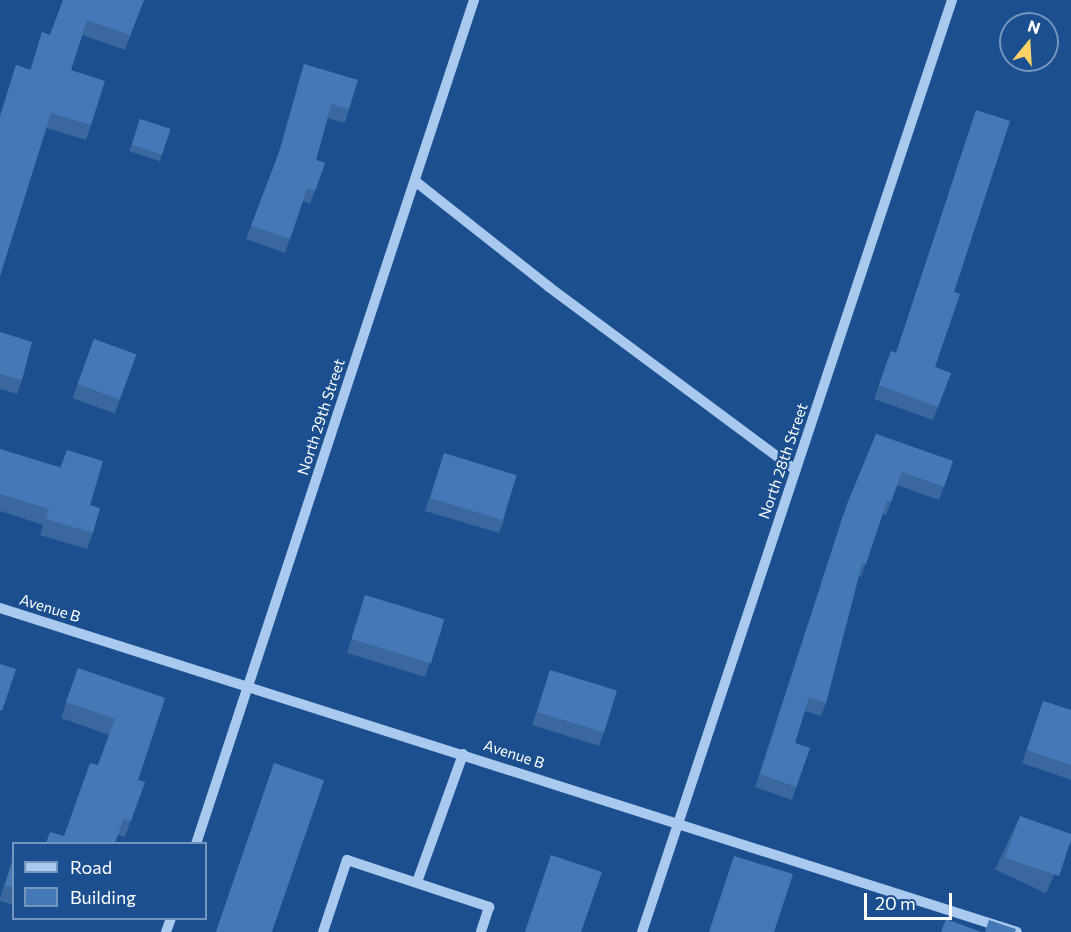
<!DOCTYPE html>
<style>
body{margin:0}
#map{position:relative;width:1071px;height:932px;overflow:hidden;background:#1b4f8f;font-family:Commissioner,sans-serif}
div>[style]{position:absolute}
.minor>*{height:10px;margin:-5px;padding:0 5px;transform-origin:5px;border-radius:5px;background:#a9c9ee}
.wall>*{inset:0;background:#3a679d;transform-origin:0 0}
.building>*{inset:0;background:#4478b7;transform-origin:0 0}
span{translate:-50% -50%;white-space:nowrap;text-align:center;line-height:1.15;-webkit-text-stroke:4.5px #1b4f8f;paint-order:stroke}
.street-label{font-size:15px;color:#fff}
.legend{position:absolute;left:12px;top:842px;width:195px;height:78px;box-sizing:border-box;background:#1b4f8f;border:2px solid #7695bc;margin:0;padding:8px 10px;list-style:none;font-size:18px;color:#fff}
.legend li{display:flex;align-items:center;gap:12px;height:30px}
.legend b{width:30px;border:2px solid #7695bc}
.north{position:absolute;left:999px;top:12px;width:60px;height:60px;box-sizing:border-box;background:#1b4f8f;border:2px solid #7695bc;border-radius:50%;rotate:18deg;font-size:16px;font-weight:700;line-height:24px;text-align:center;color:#fff}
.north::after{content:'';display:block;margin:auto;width:21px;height:27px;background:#ffd166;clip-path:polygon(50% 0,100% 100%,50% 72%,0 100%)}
.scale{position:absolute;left:864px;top:893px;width:88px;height:27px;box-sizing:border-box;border:3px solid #fff;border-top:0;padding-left:8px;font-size:18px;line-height:21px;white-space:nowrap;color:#fff;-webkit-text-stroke:4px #1b4f8f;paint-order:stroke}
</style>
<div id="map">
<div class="minor">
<i style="left:415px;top:181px;width:171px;rotate:38.3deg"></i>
<i style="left:549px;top:287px;width:307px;rotate:36.6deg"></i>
<i style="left:0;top:608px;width:1067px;rotate:17.67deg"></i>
<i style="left:196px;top:844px;width:889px;rotate:-71.77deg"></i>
<i style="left:417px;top:882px;width:136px;rotate:-70.2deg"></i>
<i style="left:166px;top:932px;width:15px;rotate:-70deg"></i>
<i style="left:323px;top:932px;width:76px;rotate:-71.6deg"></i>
<i style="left:347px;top:860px;width:150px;rotate:18.3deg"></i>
<i style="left:489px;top:907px;width:26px;rotate:108deg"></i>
<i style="left:642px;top:932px;width:982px;rotate:-71.6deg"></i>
</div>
<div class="wall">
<i style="clip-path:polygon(63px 0,144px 0,125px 50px,82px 35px,71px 70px,91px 125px,86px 140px,46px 128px,0 276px,0 115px,16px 65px,30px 70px,42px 32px,50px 35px)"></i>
<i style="clip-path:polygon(304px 64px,349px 109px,345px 123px,328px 118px,316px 160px,325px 163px,310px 204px,303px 201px,285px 253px,246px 239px,277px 158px,300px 78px)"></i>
<i style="left:140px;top:119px;width:32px;height:34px;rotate:18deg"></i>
<i style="clip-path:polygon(954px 292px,935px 367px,951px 373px,933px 420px,874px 399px,891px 351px,895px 353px)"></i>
<i style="clip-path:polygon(0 332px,22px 380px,17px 394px,0 389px)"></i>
<i style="left:94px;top:339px;width:45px;height:63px;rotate:20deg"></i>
<i style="clip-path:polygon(876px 434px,953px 461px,939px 500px,897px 485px,886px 515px,882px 514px,861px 577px,859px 576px,826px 703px,821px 716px,805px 711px,795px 743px,810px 748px,792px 800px,755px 787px,842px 518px)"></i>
<i style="clip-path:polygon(0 449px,60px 467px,67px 450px,90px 505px,93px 533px,87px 549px,40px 535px,43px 525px,0 511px)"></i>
<i style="clip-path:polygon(444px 453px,504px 520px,499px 533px,425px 511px)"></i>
<i style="clip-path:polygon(365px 595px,430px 663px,425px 677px,347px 653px)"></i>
<i style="clip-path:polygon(78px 668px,165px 698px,138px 780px,145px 782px,125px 837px,118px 835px,64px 836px,98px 765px,109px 735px,61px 718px)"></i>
<i style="clip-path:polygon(550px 670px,604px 733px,599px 746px,532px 725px)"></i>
<i style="clip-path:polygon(1043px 701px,1071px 710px,1071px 780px,1022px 763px)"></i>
<i style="left:1020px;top:816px;width:56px;height:59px;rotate:25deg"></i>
<i style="clip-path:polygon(14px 855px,14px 905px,0 901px,0 898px)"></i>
<i style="clip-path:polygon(551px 855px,581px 932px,525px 932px)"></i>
</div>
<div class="building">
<i style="clip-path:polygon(63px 0,144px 0,130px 35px,87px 20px,71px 70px,105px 81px,91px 125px,51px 113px,0 276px,0 117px,16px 65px,31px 70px,42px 32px,50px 35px)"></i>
<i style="clip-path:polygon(304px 64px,358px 80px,349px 109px,331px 104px,316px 160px,325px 163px,315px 191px,307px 188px,290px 239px,251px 226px,281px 147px)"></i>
<i style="clip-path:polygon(976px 110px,1010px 121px,954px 292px,960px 294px,935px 367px,951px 373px,938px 407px,879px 385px,891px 351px,896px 353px)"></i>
<i style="left:140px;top:119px;width:32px;height:27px;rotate:18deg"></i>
<i style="clip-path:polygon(0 332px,32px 342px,22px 380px,0 374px)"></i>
<i style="left:94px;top:339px;width:45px;height:48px;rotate:20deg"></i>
<i style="clip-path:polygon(876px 434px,953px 461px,944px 487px,902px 472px,891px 502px,887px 501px,866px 564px,862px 563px,826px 703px,809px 697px,795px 743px,810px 748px,796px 787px,760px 774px,847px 504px)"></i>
<i style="clip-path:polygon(0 449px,61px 468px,67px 450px,103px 461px,90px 505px,100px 508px,93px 533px,46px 519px,49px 509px,0 494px)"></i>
<i style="left:444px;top:453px;width:76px;height:47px;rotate:17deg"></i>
<i style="left:365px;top:595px;width:83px;height:46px;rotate:17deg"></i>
<i style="clip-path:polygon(0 664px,16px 669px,2px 711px,0 710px)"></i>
<i style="clip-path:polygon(78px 668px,165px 698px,138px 780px,145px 782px,131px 821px,123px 819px,115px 843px,46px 843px,50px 832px,64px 836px,90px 763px,98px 765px,115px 719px,66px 702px)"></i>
<i style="left:550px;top:670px;width:70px;height:44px;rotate:17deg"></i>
<i style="clip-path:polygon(1043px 701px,1071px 710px,1071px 765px,1027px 750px)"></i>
<i style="left:274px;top:763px;width:53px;height:179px;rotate:19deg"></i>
<i style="clip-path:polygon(1020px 816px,1071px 834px,1071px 840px,1059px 876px,1005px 858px)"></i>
<i style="clip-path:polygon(551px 855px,602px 872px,581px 932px,525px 932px)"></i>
<i style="clip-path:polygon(734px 856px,793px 874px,774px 932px,709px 932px)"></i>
<i style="clip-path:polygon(14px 857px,14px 888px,5px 885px)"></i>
<i style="clip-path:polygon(946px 919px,981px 932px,941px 932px)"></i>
<i style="clip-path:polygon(989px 920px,1016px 929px,1015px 932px,985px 932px)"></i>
</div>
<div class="street-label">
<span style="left:321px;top:417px;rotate:-72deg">North 29th Street</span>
<span style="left:783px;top:461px;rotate:-71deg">North 28th Street</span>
<span style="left:50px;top:608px;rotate:17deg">Avenue B</span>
<span style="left:514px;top:754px;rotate:18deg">Avenue B</span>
</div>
<ul class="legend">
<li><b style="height:8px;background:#a9c9ee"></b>Road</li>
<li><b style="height:16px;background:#4478b7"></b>Building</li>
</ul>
<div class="north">N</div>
<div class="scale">20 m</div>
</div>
